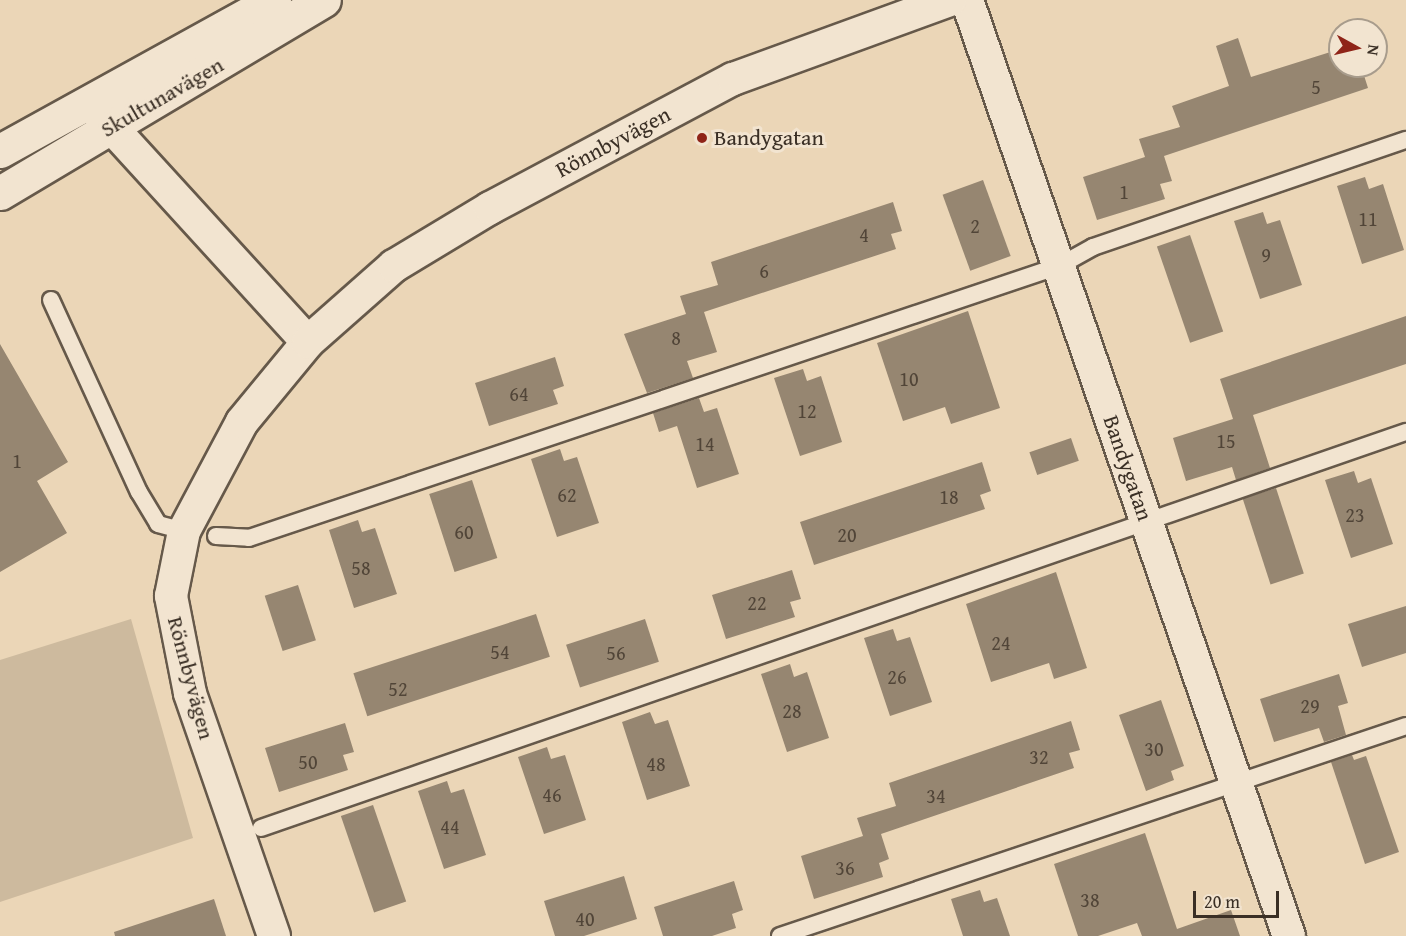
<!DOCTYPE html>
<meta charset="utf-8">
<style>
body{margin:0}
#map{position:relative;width:1406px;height:936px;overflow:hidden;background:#ebd6b7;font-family:"Gentium Book Plus",serif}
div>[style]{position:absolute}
.green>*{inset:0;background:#cdba9e}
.building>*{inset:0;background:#968671;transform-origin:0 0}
.roads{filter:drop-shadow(2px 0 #66594a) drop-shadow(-2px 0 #66594a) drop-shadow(0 2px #66594a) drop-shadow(0 -2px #66594a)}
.service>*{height:16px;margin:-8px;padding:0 8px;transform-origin:8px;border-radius:8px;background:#f2e4d0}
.minor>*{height:32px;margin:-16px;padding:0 16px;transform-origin:16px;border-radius:16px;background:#f2e4d0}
.secondary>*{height:33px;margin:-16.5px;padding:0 16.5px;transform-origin:16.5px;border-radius:16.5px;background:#f2e4d0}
.dots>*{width:16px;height:16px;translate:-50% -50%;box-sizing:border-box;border:3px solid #f2e4d0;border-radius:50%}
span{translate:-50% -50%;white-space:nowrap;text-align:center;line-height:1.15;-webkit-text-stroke:6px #f2e4d0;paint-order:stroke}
.number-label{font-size:20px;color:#514538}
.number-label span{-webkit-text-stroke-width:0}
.street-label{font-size:22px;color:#3a2f25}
.poi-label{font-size:22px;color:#3a2f25}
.left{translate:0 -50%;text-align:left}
.north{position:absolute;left:1328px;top:18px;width:60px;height:60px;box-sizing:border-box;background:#f2e4d0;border:2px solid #a89c8c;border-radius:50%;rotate:98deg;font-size:16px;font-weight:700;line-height:24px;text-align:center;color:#3a2f25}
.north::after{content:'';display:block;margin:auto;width:21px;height:27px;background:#8f2418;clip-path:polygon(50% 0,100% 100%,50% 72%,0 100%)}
.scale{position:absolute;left:1193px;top:891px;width:86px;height:27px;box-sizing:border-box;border:3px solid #3a2f25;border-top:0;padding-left:8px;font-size:18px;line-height:21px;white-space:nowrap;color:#3a2f25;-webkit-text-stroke:4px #f2e4d0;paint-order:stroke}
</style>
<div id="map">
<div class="green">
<i style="clip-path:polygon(131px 619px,193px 838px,0 902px,0 660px)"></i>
</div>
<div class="building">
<i style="clip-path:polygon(1238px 38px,1251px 77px,1340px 49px,1340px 66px,1361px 66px,1368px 88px,1164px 156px,1172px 181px,1160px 184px,1165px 199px,1097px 220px,1083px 177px,1145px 157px,1139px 139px,1180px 127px,1172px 106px,1229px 86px,1216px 46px)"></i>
<i style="clip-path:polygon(1365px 177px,1369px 189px,1383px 184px,1404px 250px,1362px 264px,1337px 186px)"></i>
<i style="left:983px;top:180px;width:81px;height:43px;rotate:70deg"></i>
<i style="clip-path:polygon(893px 202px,902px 231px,891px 234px,896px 249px,704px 312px,717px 352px,687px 361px,693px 378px,647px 393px,624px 334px,686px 314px,680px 296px,718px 285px,711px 262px)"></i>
<i style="clip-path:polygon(1263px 212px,1267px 224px,1280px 220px,1302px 285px,1260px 299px,1234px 221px)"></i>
<i style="left:1190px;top:235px;width:102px;height:35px;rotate:71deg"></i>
<i style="clip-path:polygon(968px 311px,1000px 408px,951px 424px,945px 407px,903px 421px,877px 343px)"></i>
<i style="clip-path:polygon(1406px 316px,1406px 364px,1253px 415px,1270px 468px,1236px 480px,1232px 467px,1186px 481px,1173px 438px,1233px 419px,1220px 379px)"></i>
<i style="clip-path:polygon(0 344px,68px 462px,37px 481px,67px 533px,0 572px)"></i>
<i style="clip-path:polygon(555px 357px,564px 386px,553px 390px,558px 404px,489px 426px,475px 383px)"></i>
<i style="clip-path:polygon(803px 369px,807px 381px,821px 376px,842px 442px,800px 456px,774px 378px)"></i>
<i style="clip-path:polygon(699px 398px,704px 412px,717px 408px,739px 474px,697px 488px,677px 426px,659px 432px,653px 413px)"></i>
<i style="left:1071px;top:438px;width:24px;height:44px;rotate:71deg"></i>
<i style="clip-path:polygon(560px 449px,564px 461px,577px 457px,599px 523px,557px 537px,531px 459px)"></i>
<i style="clip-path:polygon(982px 462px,991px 491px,980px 495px,985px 509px,814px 565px,800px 522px)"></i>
<i style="clip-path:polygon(1354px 471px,1358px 483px,1371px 478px,1393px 544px,1351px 558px,1325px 480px)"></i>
<i style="left:472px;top:480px;width:82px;height:45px;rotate:72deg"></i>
<i style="left:1276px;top:488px;width:90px;height:35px;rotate:72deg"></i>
<i style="clip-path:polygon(358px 520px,362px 532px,375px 528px,397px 594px,354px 608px,329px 530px)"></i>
<i style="clip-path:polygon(792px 570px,801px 599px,790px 602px,795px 617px,726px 639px,712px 595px)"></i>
<i style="clip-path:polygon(1056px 572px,1087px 668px,1054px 679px,1049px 663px,991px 682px,966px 604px)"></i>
<i style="left:298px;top:585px;width:58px;height:35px;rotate:72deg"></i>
<i style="clip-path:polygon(1406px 606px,1406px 653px,1362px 667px,1348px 624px)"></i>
<i style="left:536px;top:614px;width:45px;height:192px;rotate:72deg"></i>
<i style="left:645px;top:619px;width:45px;height:83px;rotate:72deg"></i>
<i style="clip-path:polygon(893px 629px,897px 641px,910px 637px,932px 702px,890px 716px,864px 638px)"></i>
<i style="clip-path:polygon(790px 664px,794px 677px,807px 672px,829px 738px,787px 752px,761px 674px)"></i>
<i style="clip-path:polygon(1339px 674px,1348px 703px,1338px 706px,1346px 735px,1324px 742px,1319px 728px,1274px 742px,1260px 699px)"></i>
<i style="clip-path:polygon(1161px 700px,1184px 766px,1171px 771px,1174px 780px,1146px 791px,1119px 715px)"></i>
<i style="clip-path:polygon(650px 712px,655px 724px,668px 720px,690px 786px,647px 800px,622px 722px)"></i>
<i style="clip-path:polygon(1071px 721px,1080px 750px,1069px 753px,1074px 768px,881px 834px,889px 859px,879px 863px,883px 877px,814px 899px,801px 856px,863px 836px,857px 818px,896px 806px,889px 783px)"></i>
<i style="clip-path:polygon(345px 723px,354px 752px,343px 755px,348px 770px,279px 792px,265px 748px)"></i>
<i style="clip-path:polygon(547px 747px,551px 759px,565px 755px,586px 820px,544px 834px,518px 757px)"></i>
<i style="clip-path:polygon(1352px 755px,1354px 760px,1366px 756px,1399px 852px,1365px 864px,1331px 762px)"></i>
<i style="clip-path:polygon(447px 781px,451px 793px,464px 789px,486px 855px,444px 869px,418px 791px)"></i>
<i style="left:373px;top:805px;width:102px;height:34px;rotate:71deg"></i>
<i style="clip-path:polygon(1145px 833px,1177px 929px,1231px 910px,1240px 936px,1142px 936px,1137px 923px,1098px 936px,1078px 936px,1054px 864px)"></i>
<i style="clip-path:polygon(624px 876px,637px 919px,584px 936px,555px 936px,544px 901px)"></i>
<i style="clip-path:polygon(734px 881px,743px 910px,732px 914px,736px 928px,712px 936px,663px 936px,654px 907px)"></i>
<i style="clip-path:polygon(980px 890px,984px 902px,997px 898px,1010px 936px,963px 936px,951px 899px)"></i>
<i style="clip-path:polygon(214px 899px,226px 936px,115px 936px,114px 932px)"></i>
</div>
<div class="roads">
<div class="service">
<i style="left:51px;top:300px;width:211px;rotate:65.4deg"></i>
<i style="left:139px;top:492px;width:37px;rotate:59deg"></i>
<i style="left:158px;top:524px;width:27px;rotate:15deg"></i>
<i style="left:216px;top:536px;width:33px;rotate:3deg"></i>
<i style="left:249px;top:538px;width:854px;rotate:-18.56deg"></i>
<i style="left:1059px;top:266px;width:39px;rotate:-29deg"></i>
<i style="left:1093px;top:247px;width:331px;rotate:-18.9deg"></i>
<i style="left:261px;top:828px;width:1212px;rotate:-19.08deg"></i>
<i style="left:780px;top:936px;width:660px;rotate:-18.54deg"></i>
</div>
<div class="minor">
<i style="left:967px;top:0;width:990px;rotate:71.02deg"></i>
<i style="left:94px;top:108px;width:317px;rotate:47.6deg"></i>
<i style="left:274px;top:936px;width:257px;rotate:-109.1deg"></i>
<i style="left:190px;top:693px;width:99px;rotate:-101.1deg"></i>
<i style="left:171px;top:596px;width:66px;rotate:-78.7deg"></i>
<i style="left:184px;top:531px;width:123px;rotate:-62deg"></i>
<i style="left:242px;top:422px;width:104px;rotate:-50.5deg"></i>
<i style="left:308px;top:342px;width:115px;rotate:-41.5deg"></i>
<i style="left:394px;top:266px;width:112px;rotate:-31.1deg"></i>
<i style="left:490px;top:208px;width:275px;rotate:-28deg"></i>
<i style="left:733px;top:79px;width:231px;rotate:-20deg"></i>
</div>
<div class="secondary">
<i style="left:0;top:151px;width:313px;rotate:-28.9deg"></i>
<i style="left:0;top:193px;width:377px;rotate:-30.8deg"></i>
</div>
</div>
<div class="dots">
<i style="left:702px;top:138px;background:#8f2418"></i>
</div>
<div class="number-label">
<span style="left:1316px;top:86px">5</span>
<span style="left:1124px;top:191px">1</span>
<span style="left:1368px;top:218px">11</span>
<span style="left:975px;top:225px">2</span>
<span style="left:864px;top:234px">4</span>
<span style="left:1266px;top:254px">9</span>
<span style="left:764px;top:270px">6</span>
<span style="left:676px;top:337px">8</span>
<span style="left:909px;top:378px">10</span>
<span style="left:519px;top:393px">64</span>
<span style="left:807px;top:410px">12</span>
<span style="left:1226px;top:440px">15</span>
<span style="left:705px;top:443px">14</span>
<span style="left:17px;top:460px">1</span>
<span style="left:567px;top:494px">62</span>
<span style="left:949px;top:496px">18</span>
<span style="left:1355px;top:514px">23</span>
<span style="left:464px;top:531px">60</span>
<span style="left:847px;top:534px">20</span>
<span style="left:361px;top:567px">58</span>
<span style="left:757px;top:602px">22</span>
<span style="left:1001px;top:642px">24</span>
<span style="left:500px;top:651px">54</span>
<span style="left:616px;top:652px">56</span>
<span style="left:897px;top:676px">26</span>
<span style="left:398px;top:688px">52</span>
<span style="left:1310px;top:705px">29</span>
<span style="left:792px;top:710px">28</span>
<span style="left:1154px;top:748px">30</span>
<span style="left:1039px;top:756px">32</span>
<span style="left:308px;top:761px">50</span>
<span style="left:656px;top:763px">48</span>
<span style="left:552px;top:794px">46</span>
<span style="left:936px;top:795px">34</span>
<span style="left:450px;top:826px">44</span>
<span style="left:845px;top:867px">36</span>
<span style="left:1090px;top:899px">38</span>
<span style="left:585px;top:918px">40</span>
</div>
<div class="street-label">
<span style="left:162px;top:97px;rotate:-30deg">Skultunavägen</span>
<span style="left:613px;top:142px;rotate:-28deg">Rönnbyvägen</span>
<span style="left:1128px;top:468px;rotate:71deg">Bandygatan</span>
<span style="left:191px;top:678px;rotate:75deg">Rönnbyvägen</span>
</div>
<div class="poi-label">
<span class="left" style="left:714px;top:138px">Bandygatan</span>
</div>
<div class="north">N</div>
<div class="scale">20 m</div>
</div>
